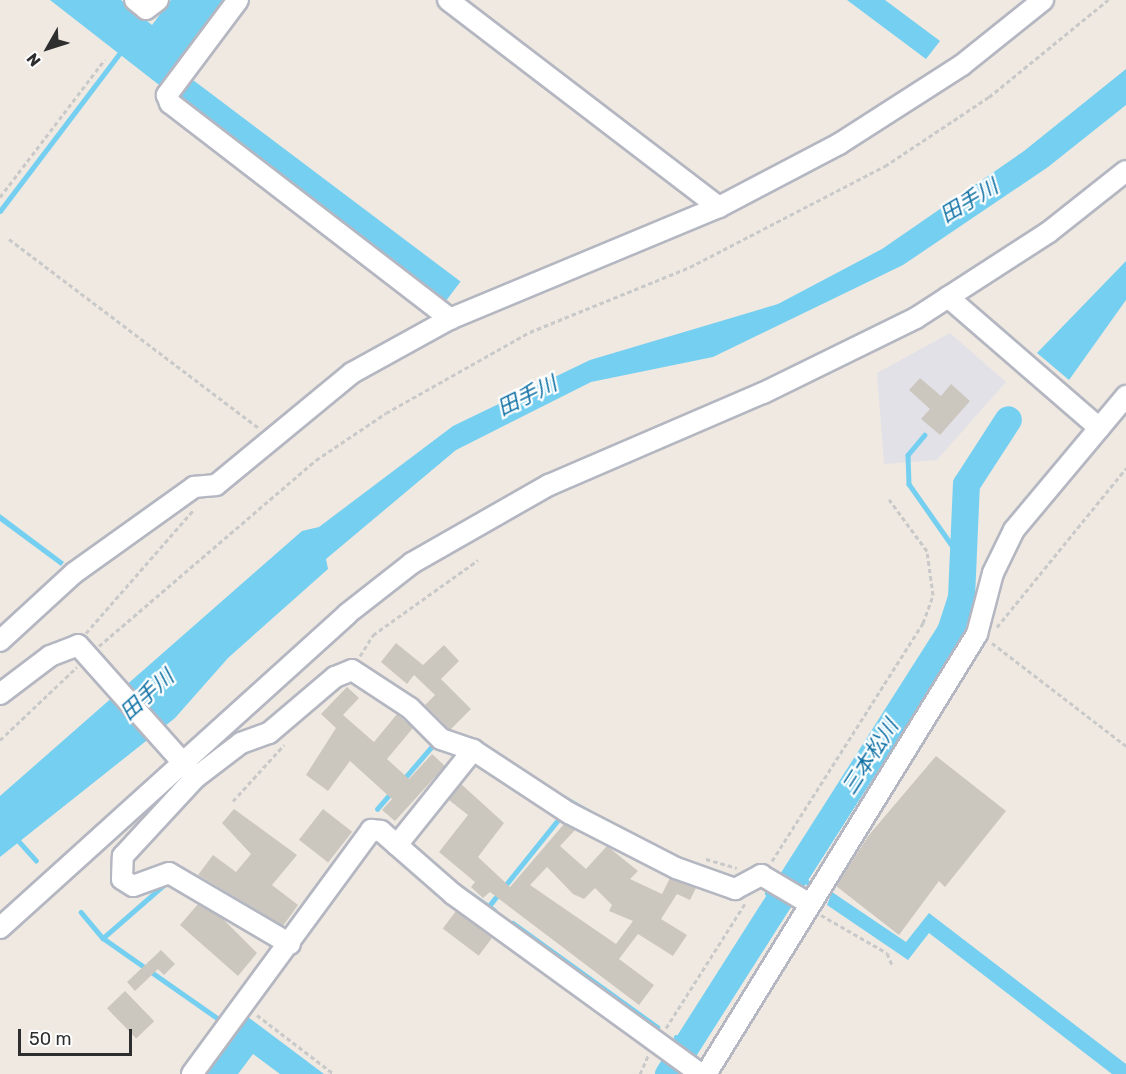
<!DOCTYPE html>
<meta charset="utf-8">
<style>
body{margin:0}
#map{position:relative;width:1126px;height:1074px;overflow:hidden;background:#efe9e1;font-family:Rubik,"Noto Sans JP",sans-serif}
div>[style]{position:absolute}
.industrial>*{inset:0;background:#e3e1e8}
.water>*{inset:0;background:#75cff0;transform-origin:0 0}
.stream>*{height:4.5px;margin:-2.25px;padding:0 2.25px;transform-origin:2.25px;border-radius:2.25px;background:#75cff0}
.river>*{height:27px;margin:-13.5px;padding:0 13.5px;transform-origin:13.5px;border-radius:13.5px;background:#75cff0}
.building>*{inset:0;background:#cbc7bf;transform-origin:0 0}
.path>*{height:3px;margin-top:-1.5px;transform-origin:0;background:repeating-linear-gradient(90deg,#c9c9c9 0 4.5px,transparent 0 7.5px)}
.roads{filter:drop-shadow(2px 0 #b4b7c1) drop-shadow(-2px 0 #b4b7c1) drop-shadow(0 2px #b4b7c1) drop-shadow(0 -2px #b4b7c1)}
.minor>*{height:20px;margin:-10px;padding:0 10px;transform-origin:10px;border-radius:10px;background:#fff}
span{translate:-50% -50%;white-space:nowrap;text-align:center;line-height:1.15;-webkit-text-stroke:4.5px #fff;paint-order:stroke}
.water-label{font-size:21px;color:#0d6fa3;font-style:italic}
.north{position:absolute;left:18px;top:18px;width:60px;height:60px;-webkit-text-stroke:4px #fff;paint-order:stroke;rotate:231deg;font-size:16px;font-weight:700;line-height:24px;text-align:center;color:#2e2e2e}
.north::after{content:'';display:block;margin:auto;width:21px;height:27px;background:#2e2e2e;clip-path:polygon(50% 0,100% 100%,50% 72%,0 100%)}
.scale{position:absolute;left:18px;top:1029px;width:114px;height:27px;box-sizing:border-box;border:3px solid #2e2e2e;border-top:0;padding-left:8px;font-size:18px;line-height:21px;white-space:nowrap;color:#2e2e2e;-webkit-text-stroke:4px #fff;paint-order:stroke}
</style>
<div id="map">
<div class="industrial">
<i style="clip-path:polygon(950px 333px,1006px 382px,937px 460px,884px 464px,877px 373px)"></i>
</div>
<div class="water">
<i style="clip-path:polygon(50px 0,121px 0,152px 25px,171px 0,229px 0,163px 88px)"></i>
<i style="clip-path:polygon(847px 0,885px 0,940px 41px,926px 59px)"></i>
<i style="clip-path:polygon(1126px 69px,1126px 105px,1048px 167px,903px 265px,713px 357px,591px 382px,456px 450px,326px 559px,328px 569px,228px 658px,175px 718px,0 857px,0 796px,302px 531px,319px 527px,453px 426px,590px 360px,778px 304px,882px 249px,1024px 151px)"></i>
<i style="left:193px;top:80px;width:335px;height:24px;rotate:37deg"></i>
<i style="clip-path:polygon(1126px 261px,1126px 300px,1069px 380px,1037px 353px)"></i>
<i style="clip-path:polygon(0 514px,64px 562px,61px 566px,0 521px)"></i>
<i style="clip-path:polygon(832px 892px,906px 942px,929px 913px,1126px 1064px,1126px 1074px,1112px 1074px,929px 933px,908px 960px,827px 905px)"></i>
<i style="clip-path:polygon(248px 1017px,324px 1074px,280px 1074px,253px 1054px,238px 1074px,205px 1074px)"></i>
</div>
<div class="stream">
<i style="left:0;top:211px;width:197px;rotate:-52.8deg"></i>
<i style="left:925px;top:435px;width:26px;rotate:130deg"></i>
<i style="left:908px;top:455px;width:29px;rotate:88deg"></i>
<i style="left:909px;top:484px;width:94px;rotate:55deg"></i>
<i style="left:403px;top:780px;width:46px;rotate:-49.4deg"></i>
<i style="left:433px;top:745px;width:6px;rotate:31deg"></i>
<i style="left:563px;top:797px;width:45px;rotate:29.4deg"></i>
<i style="left:377px;top:809px;width:21px;rotate:-49deg"></i>
<i style="left:16px;top:838px;width:30px;rotate:48deg"></i>
<i style="left:707px;top:869px;width:28px;rotate:18deg"></i>
<i style="left:795px;top:873px;width:22px;rotate:36deg"></i>
<i style="left:458px;top:885px;width:44px;rotate:34.8deg"></i>
<i style="left:504px;top:887px;width:91px;rotate:-51.2deg"></i>
<i style="left:767px;top:893px;width:13px;rotate:23deg"></i>
<i style="left:489px;top:906px;width:16px;rotate:-52deg"></i>
<i style="left:81px;top:912px;width:34px;rotate:50deg"></i>
<i style="left:103px;top:938px;width:143px;rotate:35deg"></i>
<i style="left:513px;top:923px;width:178px;rotate:35.8deg"></i>
<i style="left:103px;top:938px;width:84px;rotate:-41.1deg"></i>
<i style="left:676px;top:1037px;width:12px;rotate:31deg"></i>
</div>
<div class="river">
<i style="left:668px;top:1074px;width:525px;rotate:-57.52deg"></i>
<i style="left:950px;top:631px;width:36px;rotate:-72deg"></i>
<i style="left:961px;top:597px;width:113px;rotate:-87.5deg"></i>
<i style="left:966px;top:484px;width:77px;rotate:-57.1deg"></i>
</div>
<div class="building">
<i style="clip-path:polygon(920px 378px,941px 396px,951px 384px,970px 401px,940px 435px,921px 419px,930px 409px,909px 390px)"></i>
<i style="clip-path:polygon(396px 643px,423px 665px,444px 645px,459px 661px,441px 679px,471px 709px,450px 730px,425px 705px,435px 695px,414px 675px,407px 684px,381px 662px)"></i>
<i style="clip-path:polygon(347px 687px,359px 698px,343px 715px,374px 742px,397px 714px,413px 728px,387px 759px,409px 779px,432px 754px,445px 766px,395px 821px,382px 810px,392px 799px,350px 761px,328px 791px,306px 775px,336px 728px,321px 714px)"></i>
<i style="clip-path:polygon(936px 756px,1006px 811px,945px 887px,939px 881px,899px 935px,836px 886px,869px 835px)"></i>
<i style="clip-path:polygon(evenodd,461px 784px,504px 823px,478px 857px,510px 887px,564px 824px,575px 830px,560px 846px,586px 869px,607px 846px,638px 871px,630px 879px,662px 894px,670px 878px,696px 888px,690px 900px,677px 894px,661px 919px,687px 935px,673px 956px,638px 934px,619px 959px,654px 985px,639px 1005px,490px 892px,483px 898px,471px 887px,475px 882px,439px 852px,468px 815px,449px 800px,461px 784px,547px 867px,573px 894px,584px 899px,595px 888px,612px 905px,609px 911px,633px 921px,616px 944px,530px 885px,547px 867px)"></i>
<i style="clip-path:polygon(234px 809px,297px 855px,272px 885px,298px 905px,283px 926px,198px 875px,213px 855px,236px 872px,251px 854px,222px 823px)"></i>
<i style="left:323px;top:809px;width:37px;height:39px;rotate:38deg"></i>
<i style="clip-path:polygon(198px 904px,222px 918px,257px 953px,238px 976px,180px 925px)"></i>
<i style="left:456px;top:911px;width:45px;height:22px;rotate:37deg"></i>
<i style="clip-path:polygon(161px 950px,175px 964px,164px 975px,158px 969px,135px 991px,127px 982px)"></i>
<i style="left:125px;top:991px;width:42px;height:25px;rotate:46deg"></i>
</div>
<div class="path">
<i style="left:0;top:197px;width:173px;rotate:-52.7deg"></i>
<i style="left:9px;top:239px;width:313px;rotate:37.1deg"></i>
<i style="left:997px;top:627px;width:205px;rotate:-50.9deg"></i>
<i style="left:86px;top:633px;width:164px;rotate:-48.9deg"></i>
<i style="left:992px;top:643px;width:169px;rotate:37.5deg"></i>
<i style="left:99px;top:646px;width:286px;rotate:-40.6deg"></i>
<i style="left:316px;top:460px;width:84px;rotate:-33.9deg"></i>
<i style="left:386px;top:413px;width:165px;rotate:-29.4deg"></i>
<i style="left:530px;top:332px;width:173px;rotate:-22.1deg"></i>
<i style="left:690px;top:267px;width:220px;rotate:-27.4deg"></i>
<i style="left:885px;top:166px;width:125px;rotate:-33.6deg"></i>
<i style="left:989px;top:97px;width:154px;rotate:-39.2deg"></i>
<i style="left:360px;top:656px;width:25px;rotate:-58deg"></i>
<i style="left:373px;top:635px;width:129px;rotate:-35.5deg"></i>
<i style="left:0;top:740px;width:106px;rotate:-43.5deg"></i>
<i style="left:233px;top:801px;width:76px;rotate:-47.7deg"></i>
<i style="left:706px;top:859px;width:32px;rotate:16deg"></i>
<i style="left:772px;top:861px;width:282px;rotate:-57.6deg"></i>
<i style="left:923px;top:623px;width:30px;rotate:-70deg"></i>
<i style="left:933px;top:595px;width:44px;rotate:-97.8deg"></i>
<i style="left:927px;top:551px;width:64px;rotate:-126.2deg"></i>
<i style="left:821px;top:915px;width:76px;rotate:29.9deg"></i>
<i style="left:887px;top:953px;width:13px;rotate:67deg"></i>
<i style="left:257px;top:1015px;width:97px;rotate:37.5deg"></i>
<i style="left:666px;top:1028px;width:149px;rotate:-57.6deg"></i>
<i style="left:640px;top:1074px;width:20px;rotate:-66deg"></i>
</div>
<div class="roads">
<div class="minor">
<i style="left:135px;top:0;width:14px;rotate:39deg"></i>
<i style="left:146px;top:9px;width:15px;rotate:-37deg"></i>
<i style="left:238px;top:0;width:119px;rotate:126.8deg"></i>
<i style="left:167px;top:95px;width:9px;rotate:69deg"></i>
<i style="left:170px;top:103px;width:354px;rotate:37.6deg"></i>
<i style="left:448px;top:0;width:341px;rotate:37.4deg"></i>
<i style="left:948px;top:297px;width:200px;rotate:40.9deg"></i>
<i style="left:0;top:641px;width:100px;rotate:-42.6deg"></i>
<i style="left:74px;top:573px;width:148px;rotate:-35.6deg"></i>
<i style="left:194px;top:487px;width:22px;rotate:-5deg"></i>
<i style="left:216px;top:485px;width:176px;rotate:-39.5deg"></i>
<i style="left:352px;top:373px;width:112px;rotate:-28.9deg"></i>
<i style="left:450px;top:319px;width:291px;rotate:-22.6deg"></i>
<i style="left:719px;top:207px;width:136px;rotate:-27.7deg"></i>
<i style="left:839px;top:144px;width:146px;rotate:-32.7deg"></i>
<i style="left:962px;top:65px;width:104px;rotate:-38.7deg"></i>
<i style="left:0;top:694px;width:63px;rotate:-37.2deg"></i>
<i style="left:50px;top:656px;width:30px;rotate:-21deg"></i>
<i style="left:78px;top:645px;width:171px;rotate:48.3deg"></i>
<i style="left:397px;top:845px;width:122px;rotate:-51.3deg"></i>
<i style="left:0;top:928px;width:468px;rotate:-42.1deg"></i>
<i style="left:347px;top:614px;width:83px;rotate:-38.1deg"></i>
<i style="left:412px;top:563px;width:158px;rotate:-29.7deg"></i>
<i style="left:549px;top:485px;width:233px;rotate:-23.3deg"></i>
<i style="left:763px;top:393px;width:170px;rotate:-26.1deg"></i>
<i style="left:916px;top:318px;width:158px;rotate:-32.9deg"></i>
<i style="left:1049px;top:232px;width:98px;rotate:-38.4deg"></i>
<i style="left:290px;top:944px;width:140px;rotate:-149.6deg"></i>
<i style="left:169px;top:873px;width:38px;rotate:160deg"></i>
<i style="left:133px;top:886px;width:13px;rotate:-148deg"></i>
<i style="left:122px;top:879px;width:23px;rotate:-88deg"></i>
<i style="left:123px;top:856px;width:106px;rotate:-47.3deg"></i>
<i style="left:195px;top:778px;width:58px;rotate:-37.3deg"></i>
<i style="left:241px;top:743px;width:30px;rotate:-20deg"></i>
<i style="left:269px;top:733px;width:87px;rotate:-40.3deg"></i>
<i style="left:335px;top:677px;width:18px;rotate:-22deg"></i>
<i style="left:352px;top:670px;width:69px;rotate:33.2deg"></i>
<i style="left:410px;top:708px;width:44px;rotate:45deg"></i>
<i style="left:441px;top:739px;width:34px;rotate:19deg"></i>
<i style="left:473px;top:750px;width:115px;rotate:33.3deg"></i>
<i style="left:569px;top:813px;width:120px;rotate:27.2deg"></i>
<i style="left:676px;top:868px;width:63px;rotate:19.6deg"></i>
<i style="left:735px;top:889px;width:30px;rotate:-28deg"></i>
<i style="left:761px;top:875px;width:57px;rotate:30.6deg"></i>
<i style="left:192px;top:1074px;width:303px;rotate:-53.7deg"></i>
<i style="left:371px;top:830px;width:10px;rotate:6deg"></i>
<i style="left:381px;top:831px;width:96px;rotate:41.2deg"></i>
<i style="left:453px;top:894px;width:306px;rotate:36deg"></i>
<i style="left:706px;top:1074px;width:517px;rotate:-58.37deg"></i>
<i style="left:977px;top:634px;width:63px;rotate:-75.3deg"></i>
<i style="left:993px;top:573px;width:48px;rotate:-64deg"></i>
<i style="left:1014px;top:530px;width:175px;rotate:-50.1deg"></i>
</div>
</div>
<div class="water-label">
<span style="left:969px;top:201px;rotate:-31deg">田手川</span>
<span style="left:527px;top:396px;rotate:-26deg">田手川</span>
<span style="left:147px;top:695px;rotate:-42deg">田手川</span>
<span style="left:870px;top:757px;rotate:-57deg">三本松川</span>
</div>
<div class="north">N</div>
<div class="scale">50 m</div>
</div>
